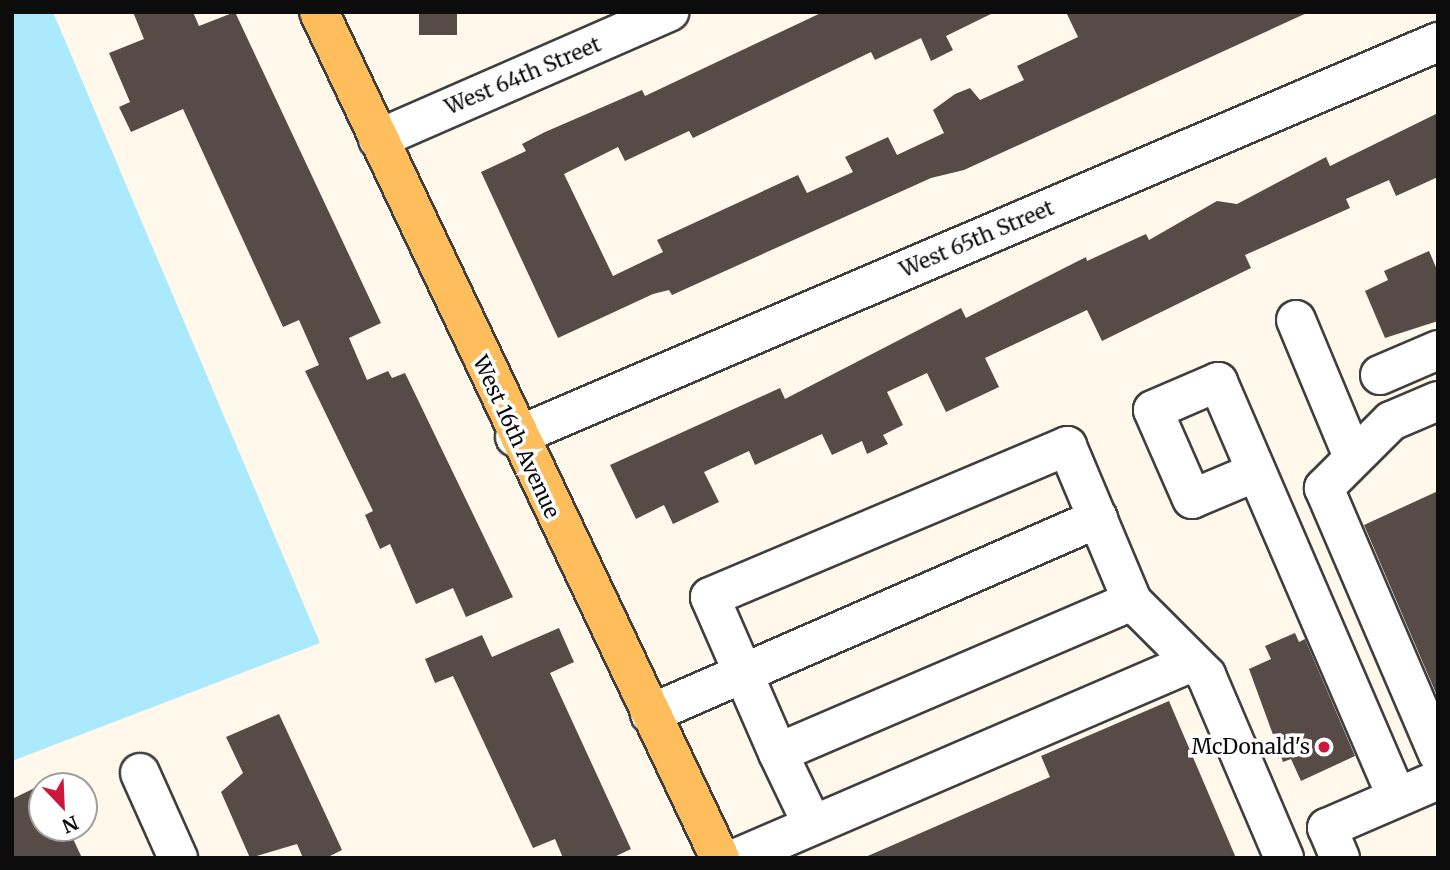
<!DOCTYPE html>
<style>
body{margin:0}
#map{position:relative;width:1450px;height:870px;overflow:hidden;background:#fff8eb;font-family:Merriweather,serif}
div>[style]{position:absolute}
.water>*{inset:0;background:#aaeafc}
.building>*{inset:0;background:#564b47;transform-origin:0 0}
.roads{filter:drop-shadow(2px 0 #3f3f3f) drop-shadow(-2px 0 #3f3f3f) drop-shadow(0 2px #3f3f3f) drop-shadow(0 -2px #3f3f3f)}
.minor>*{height:38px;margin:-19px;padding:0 19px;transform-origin:19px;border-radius:19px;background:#fff}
.major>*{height:38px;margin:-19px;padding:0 19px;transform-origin:19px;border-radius:19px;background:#ffbe5b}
.dots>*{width:19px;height:19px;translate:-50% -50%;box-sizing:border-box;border:4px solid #fff;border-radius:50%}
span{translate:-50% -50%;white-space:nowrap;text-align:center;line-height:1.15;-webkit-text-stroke:7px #fff;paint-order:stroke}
.street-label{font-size:21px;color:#0c0c0c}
.poi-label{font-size:21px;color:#0c0c0c}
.right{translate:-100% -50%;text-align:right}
.frame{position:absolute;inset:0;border:14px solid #0c0c0c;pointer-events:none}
.north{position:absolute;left:28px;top:772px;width:70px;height:70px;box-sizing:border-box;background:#fff;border:2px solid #9e9e9e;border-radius:50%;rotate:157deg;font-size:19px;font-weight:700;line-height:28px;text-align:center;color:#0c0c0c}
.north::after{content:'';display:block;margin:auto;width:24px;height:32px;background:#ca173b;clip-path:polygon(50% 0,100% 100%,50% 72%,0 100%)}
</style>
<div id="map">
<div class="water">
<i style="clip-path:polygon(12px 12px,53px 12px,320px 643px,12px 761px)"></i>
</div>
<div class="building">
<i style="clip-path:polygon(133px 12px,193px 12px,199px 26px,235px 12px,381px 323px,349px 338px,367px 380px,388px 371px,392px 378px,405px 373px,513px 597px,466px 617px,453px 588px,416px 604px,390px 544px,380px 549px,365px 515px,373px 511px,305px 371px,319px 365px,299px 320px,283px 327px,183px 109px,131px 132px,119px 107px,130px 102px,109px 53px,144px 39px)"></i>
<i style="left:419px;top:12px;width:38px;height:23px"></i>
<i style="clip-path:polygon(823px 12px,995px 12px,946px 36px,953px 50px,931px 61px,921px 38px,875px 60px,871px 52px,693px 138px,689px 131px,625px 161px,618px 147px,564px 174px,613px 276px,663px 252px,657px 240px,798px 175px,807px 193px,853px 172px,845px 157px,888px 137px,897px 155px,944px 133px,933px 110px,955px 94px,970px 88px,980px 100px,1024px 80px,1017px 66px,1078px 37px,1066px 12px,1309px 12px,964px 170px,931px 178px,672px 295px,669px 290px,653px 294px,558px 338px,481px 172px,526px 151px,522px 144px,545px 132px,642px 90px,645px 96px)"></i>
<i style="clip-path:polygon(1438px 113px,1438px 177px,1396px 196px,1389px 180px,1346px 199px,1350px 208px,1245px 255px,1251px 268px,1102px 341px,1087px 310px,985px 358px,999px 387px,946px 412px,927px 373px,887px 392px,903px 425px,883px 435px,888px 444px,867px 454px,862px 441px,832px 455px,822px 434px,755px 465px,749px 451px,704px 472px,719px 502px,673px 524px,664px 505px,636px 519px,610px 465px,780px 388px,785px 399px,961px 308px,966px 318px,1086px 257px,1087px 261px,1146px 234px,1149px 240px,1217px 201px,1237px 204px,1326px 157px,1330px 166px)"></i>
<i style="clip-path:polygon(1429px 251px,1438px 272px,1438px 321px,1385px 338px,1365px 291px,1388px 280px,1384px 271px)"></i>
<i style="clip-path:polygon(1438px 491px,1438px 698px,1364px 525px)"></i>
<i style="clip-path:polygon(559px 628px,574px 662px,550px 673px,631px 849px,612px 858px,563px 858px,555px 839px,533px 848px,453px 676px,435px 683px,425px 659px,482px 635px,492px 657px)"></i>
<i style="clip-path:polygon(1295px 633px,1299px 642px,1305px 639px,1355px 756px,1301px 781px,1291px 759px,1283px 762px,1249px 669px,1271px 659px,1265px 646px)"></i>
<i style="clip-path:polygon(1169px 701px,1236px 858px,863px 858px,1050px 777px,1041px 756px)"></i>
<i style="clip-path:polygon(279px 714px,342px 850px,326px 858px,303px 858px,297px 844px,250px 858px,221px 792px,243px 773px,226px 737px)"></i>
<i style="clip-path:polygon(47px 782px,42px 828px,68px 828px,82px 858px,12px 858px,12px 799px)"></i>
</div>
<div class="roads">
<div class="minor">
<i style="left:378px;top:139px;width:318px;rotate:-23.6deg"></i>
<i style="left:1296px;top:320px;width:148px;rotate:67.4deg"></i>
<i style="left:1380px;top:375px;width:63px;rotate:-23.3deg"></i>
<i style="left:1438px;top:401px;width:51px;rotate:156.9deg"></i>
<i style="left:1391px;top:421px;width:95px;rotate:135deg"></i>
<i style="left:1324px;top:488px;width:289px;rotate:66.8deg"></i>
<i style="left:515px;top:437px;width:1004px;rotate:-23.17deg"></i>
<i style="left:1256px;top:472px;width:69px;rotate:157.1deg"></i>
<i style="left:1192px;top:499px;width:97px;rotate:-113.7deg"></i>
<i style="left:1153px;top:410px;width:71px;rotate:-23.3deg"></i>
<i style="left:1218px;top:382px;width:452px;rotate:66.7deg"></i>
<i style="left:1132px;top:601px;width:385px;rotate:156.8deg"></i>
<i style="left:778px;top:753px;width:170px;rotate:-113.6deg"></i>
<i style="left:710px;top:597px;width:388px;rotate:-22.9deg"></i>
<i style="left:1067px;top:446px;width:168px;rotate:67.2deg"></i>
<i style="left:1132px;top:601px;width:105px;rotate:45deg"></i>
<i style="left:1206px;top:675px;width:199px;rotate:66.9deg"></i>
<i style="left:650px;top:714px;width:489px;rotate:-23.6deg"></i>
<i style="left:778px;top:753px;width:79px;rotate:64.4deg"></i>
<i style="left:140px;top:773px;width:93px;rotate:65.9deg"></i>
<i style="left:737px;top:858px;width:495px;rotate:-23.3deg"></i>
<i style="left:1340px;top:858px;width:33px;rotate:-113deg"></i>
<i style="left:1327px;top:828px;width:121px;rotate:-23.4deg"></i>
</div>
<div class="major">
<i style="left:319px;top:12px;width:936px;rotate:64.64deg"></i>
</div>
</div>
<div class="dots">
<i style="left:1324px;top:747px;background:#ca173b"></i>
</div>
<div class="street-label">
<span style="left:523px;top:76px;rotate:-23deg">West 64th Street</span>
<span style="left:977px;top:239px;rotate:-23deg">West 65th Street</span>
<span style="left:516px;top:437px;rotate:65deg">West 16th Avenue</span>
</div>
<div class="poi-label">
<span class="right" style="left:1310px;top:747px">McDonald's</span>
</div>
<div class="frame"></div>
<div class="north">N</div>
</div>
